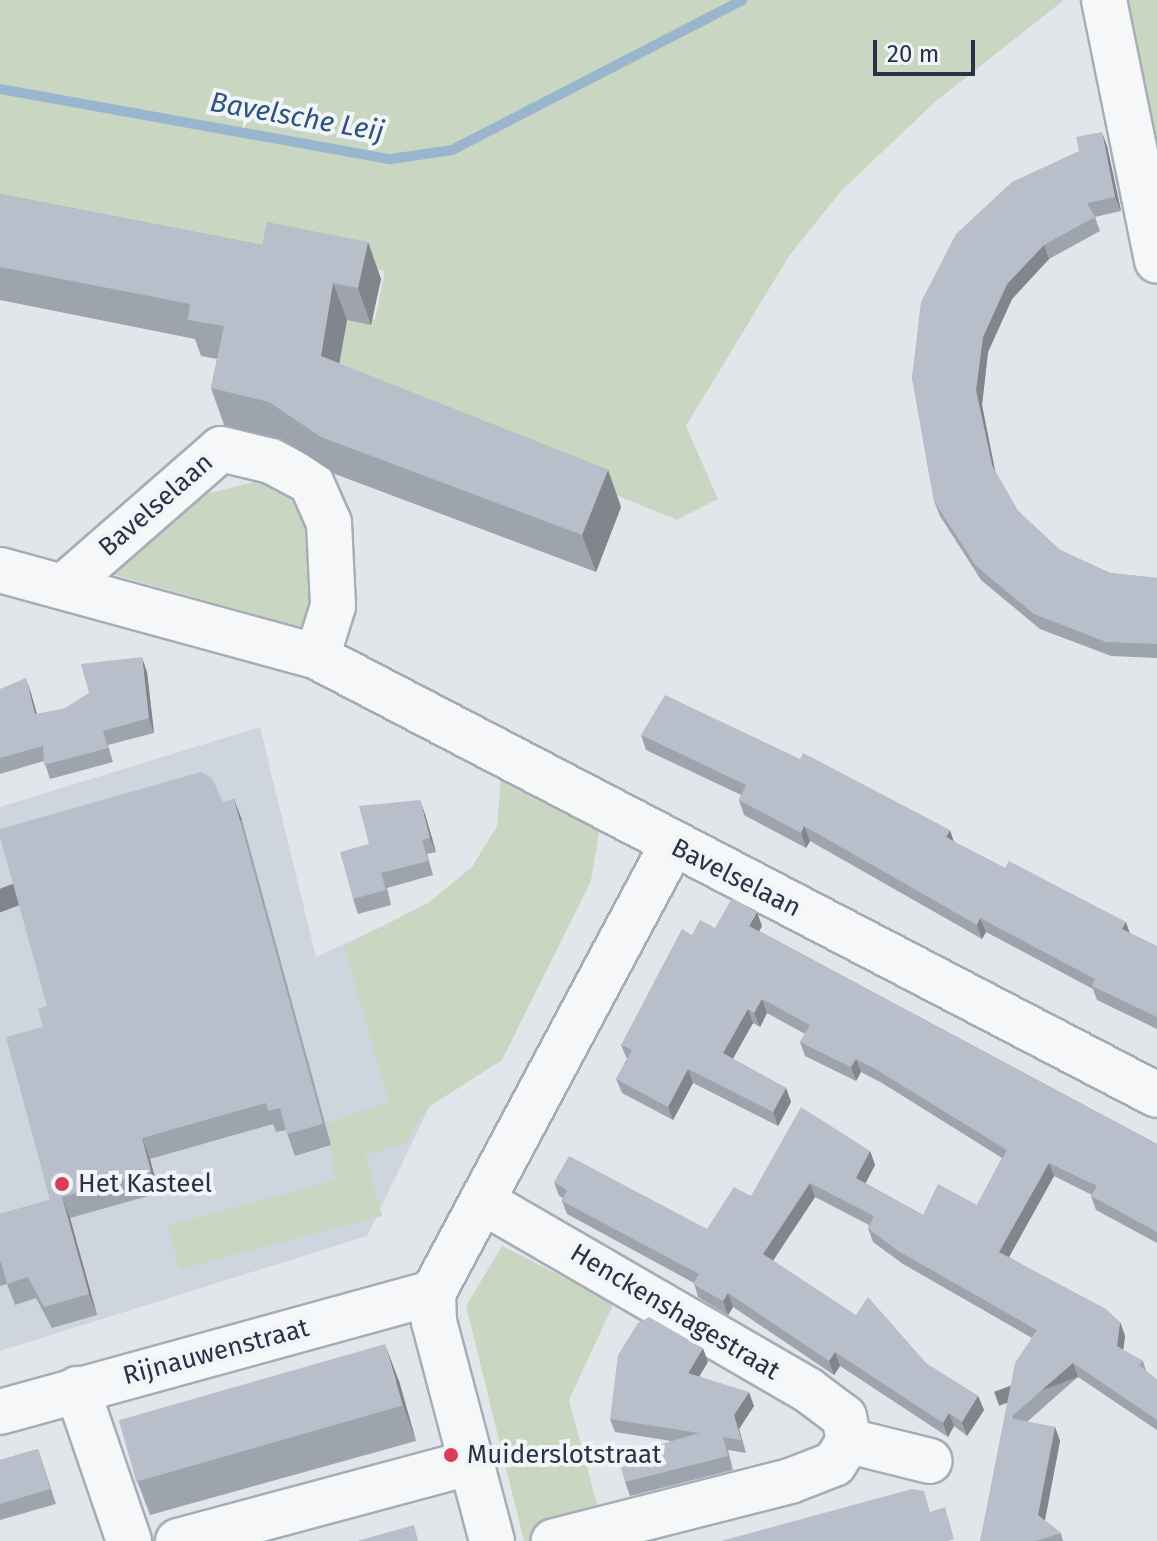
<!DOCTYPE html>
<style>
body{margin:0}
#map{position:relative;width:1157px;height:1541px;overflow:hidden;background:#e2e6eb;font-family:"Fira Sans",sans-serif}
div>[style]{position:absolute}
.built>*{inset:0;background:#cfd5de}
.green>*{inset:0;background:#c8d6c2}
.stream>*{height:10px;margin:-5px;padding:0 5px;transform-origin:5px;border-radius:5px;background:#9ab5ce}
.roads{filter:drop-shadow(2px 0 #a6adb6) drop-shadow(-2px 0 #a6adb6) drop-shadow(0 2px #a6adb6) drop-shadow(0 -2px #a6adb6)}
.minor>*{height:44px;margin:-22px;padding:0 22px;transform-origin:22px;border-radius:22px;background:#f5f7f9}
.wall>*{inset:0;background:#9ea4ae}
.shaded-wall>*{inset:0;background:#81868d;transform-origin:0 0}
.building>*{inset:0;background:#b8bfca;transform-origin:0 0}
.dots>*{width:22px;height:22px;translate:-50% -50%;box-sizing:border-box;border:4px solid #f2f5f8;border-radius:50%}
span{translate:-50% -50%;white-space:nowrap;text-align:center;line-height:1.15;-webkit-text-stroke:8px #f2f5f8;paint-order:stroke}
.street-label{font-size:26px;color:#283345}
.poi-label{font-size:26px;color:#283345}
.left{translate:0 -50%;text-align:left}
.water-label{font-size:28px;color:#2e537d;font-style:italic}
.scale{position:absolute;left:873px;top:40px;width:102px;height:36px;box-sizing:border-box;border:4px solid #283345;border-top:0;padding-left:10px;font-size:24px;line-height:28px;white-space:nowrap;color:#283345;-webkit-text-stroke:6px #f2f5f8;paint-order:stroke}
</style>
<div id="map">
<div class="built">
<i style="clip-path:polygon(260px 727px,316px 957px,555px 847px,367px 1236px,0 1351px,0 807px)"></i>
</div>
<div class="green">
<i style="clip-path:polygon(0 0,1064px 0,936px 101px,842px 190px,789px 256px,686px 426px,718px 499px,677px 520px,331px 378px,344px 314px,375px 320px,385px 271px,289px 251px,0 222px)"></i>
<i style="clip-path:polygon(1111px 0,1157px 0,1157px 228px)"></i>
<i style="clip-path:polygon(254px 482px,286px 491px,303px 508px,316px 583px,307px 629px,108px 573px,202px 495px)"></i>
<i style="clip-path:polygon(501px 775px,600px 827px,591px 881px,502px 1060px,427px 1108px,407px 1143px,365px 1155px,382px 1216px,180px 1269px,167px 1226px,336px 1180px,325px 1124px,389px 1102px,344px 946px,428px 903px,472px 867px,497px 826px)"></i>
<i style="clip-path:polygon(502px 1246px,614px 1303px,569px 1400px,607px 1541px,524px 1541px,466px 1306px)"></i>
</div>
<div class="stream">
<i style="left:0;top:89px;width:397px;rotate:10.2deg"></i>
<i style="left:391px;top:159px;width:62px;rotate:-8.4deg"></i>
<i style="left:452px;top:150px;width:327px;rotate:-27.3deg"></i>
</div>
<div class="roads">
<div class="minor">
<i style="left:1104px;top:0;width:266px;rotate:78.5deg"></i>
<i style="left:0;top:570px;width:329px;rotate:15.3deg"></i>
<i style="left:317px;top:657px;width:947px;rotate:27.54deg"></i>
<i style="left:64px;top:586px;width:208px;rotate:-41.1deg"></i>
<i style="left:221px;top:449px;width:51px;rotate:13.5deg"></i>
<i style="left:271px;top:461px;width:45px;rotate:27.7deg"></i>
<i style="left:311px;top:482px;width:45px;rotate:66.3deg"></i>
<i style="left:329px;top:523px;width:83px;rotate:87.2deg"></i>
<i style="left:333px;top:606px;width:53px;rotate:107.4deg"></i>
<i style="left:482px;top:1201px;width:377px;rotate:30.1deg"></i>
<i style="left:808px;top:1390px;width:45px;rotate:36.9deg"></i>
<i style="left:844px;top:1417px;width:25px;rotate:78deg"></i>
<i style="left:849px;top:1441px;width:27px;rotate:123deg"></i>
<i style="left:834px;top:1464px;width:47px;rotate:158.9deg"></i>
<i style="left:790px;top:1481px;width:244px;rotate:165.7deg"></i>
<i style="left:77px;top:1389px;width:161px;rotate:71.1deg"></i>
<i style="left:0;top:1412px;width:449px;rotate:-15.4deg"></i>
<i style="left:849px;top:1441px;width:83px;rotate:13.9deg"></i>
<i style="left:178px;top:1541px;width:305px;rotate:-15deg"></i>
<i style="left:492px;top:1541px;width:227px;rotate:-104.8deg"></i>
<i style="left:434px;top:1322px;width:29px;rotate:-92deg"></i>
<i style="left:433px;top:1293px;width:508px;rotate:-61.92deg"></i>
</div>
</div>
<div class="wall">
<i style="clip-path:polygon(1107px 146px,1121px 211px,1095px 217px,1100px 231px,1049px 259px,1012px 299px,988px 352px,982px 405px,995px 472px,1018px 511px,1060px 550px,1110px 573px,1157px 578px,1157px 658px,1111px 656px,1040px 629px,981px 580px,940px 516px,934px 501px,912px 377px)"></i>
<i style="clip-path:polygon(0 194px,262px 245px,368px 242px,381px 279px,371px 325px,347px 320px,339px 364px,608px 470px,621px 507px,596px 572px,335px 474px,282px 439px,224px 425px,211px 388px,217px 359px,201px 356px,195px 339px,0 300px)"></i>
<i style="clip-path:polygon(147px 672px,154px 733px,108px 745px,113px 762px,50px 779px,44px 761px,0 774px,0 689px,31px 693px,37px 714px,63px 709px)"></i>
<i style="clip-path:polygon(641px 735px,954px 842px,1005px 868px,1126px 922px,1129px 933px,1157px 946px,1157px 1029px,1097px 1000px,1093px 989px,986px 932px,982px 939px,810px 841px,806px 848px,744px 815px,739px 800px,741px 795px,646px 750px)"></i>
<i style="clip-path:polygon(223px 802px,242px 820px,331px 1145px,295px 1156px,286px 1130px,276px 1132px,273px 1124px,150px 1159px,159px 1193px,70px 1218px,97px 1315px,52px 1328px,36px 1298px,15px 1305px,7px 1284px,0 1286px,0 1214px,50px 1200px,43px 1027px,47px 1006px)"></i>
<i style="clip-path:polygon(425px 814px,436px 852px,427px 854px,433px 875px,387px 888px,391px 905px,358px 914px,353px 899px,369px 844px)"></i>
<i style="clip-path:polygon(762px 926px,759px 931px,1157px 1144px,1157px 1243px,1096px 1210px,1091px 1196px,1092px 1195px,1054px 1176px,1009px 1257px,1120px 1322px,1125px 1336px,1123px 1350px,1143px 1361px,1146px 1371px,1157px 1380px,1157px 1430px,1078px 1377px,1027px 1422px,1055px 1427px,1060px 1441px,1045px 1521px,1061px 1533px,1063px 1541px,980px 1541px,1032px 1338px,903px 1264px,873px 1242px,868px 1228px,869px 1225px,815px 1197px,773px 1261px,927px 1364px,978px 1396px,984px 1410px,967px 1436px,954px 1426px,948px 1437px,840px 1366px,834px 1375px,733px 1307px,728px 1315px,698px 1297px,694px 1283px,567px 1214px,562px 1201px,563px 1198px,559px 1196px,554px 1182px,707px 1229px,751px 1196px,870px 1151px,875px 1165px,865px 1183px,923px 1215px,977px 1205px,1002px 1158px,882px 1083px,861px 1072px,856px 1081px,805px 1056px,800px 1042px,805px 1034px,767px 1013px,760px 1027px,753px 1023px,733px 1059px,786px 1088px,791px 1102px,778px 1126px,693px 1083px,673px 1120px,622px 1093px,616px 1079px,627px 1059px,621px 1045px,692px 935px,715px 928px)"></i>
<i style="clip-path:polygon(708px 1362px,699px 1376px,754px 1406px,739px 1429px,746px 1453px,728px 1450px,733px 1470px,630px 1496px,625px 1482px,671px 1441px,615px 1432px,610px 1419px)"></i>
<i style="clip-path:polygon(399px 1381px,416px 1441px,150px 1515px,136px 1478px)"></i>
<i style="clip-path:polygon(38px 1449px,56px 1504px,0 1520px,0 1460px)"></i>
</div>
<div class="shaded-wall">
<i style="clip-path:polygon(1102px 132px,1107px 146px,1121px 211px,1115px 197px)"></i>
<i style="clip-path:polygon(368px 242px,381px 279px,371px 325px,358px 288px)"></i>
<i style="clip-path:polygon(1044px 245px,1049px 259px,1012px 299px,988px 352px,982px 405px,997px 480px,992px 465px,976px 390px,983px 337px,1007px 284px)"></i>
<i style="clip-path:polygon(333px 283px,347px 320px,334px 393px,321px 356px)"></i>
<i style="clip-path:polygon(608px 470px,621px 507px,596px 572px,582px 535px)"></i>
<i style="clip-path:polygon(142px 657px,147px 672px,154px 733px,149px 718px)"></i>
<i style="clip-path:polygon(26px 678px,31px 693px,41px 729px,35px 714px)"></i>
<i style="left:234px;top:799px;width:22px;height:337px;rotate:69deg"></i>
<i style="clip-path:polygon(420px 800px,425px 814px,436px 852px,430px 838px)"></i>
<i style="clip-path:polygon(804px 826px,810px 841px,806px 848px,801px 833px)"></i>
<i style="clip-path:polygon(950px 830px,955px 845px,946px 837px)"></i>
<i style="clip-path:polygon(757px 912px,762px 926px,754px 940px,749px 926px)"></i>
<i style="clip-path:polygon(980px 918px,986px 932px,982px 939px,977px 925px)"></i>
<i style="clip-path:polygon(1126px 922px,1131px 937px,1122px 929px)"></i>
<i style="clip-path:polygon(762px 999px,767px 1013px,760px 1027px,754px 1013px)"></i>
<i style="clip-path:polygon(748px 1009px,753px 1023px,728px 1067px,723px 1053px)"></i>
<i style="clip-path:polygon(856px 1059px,861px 1072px,856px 1081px,851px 1067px)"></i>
<i style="clip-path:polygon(688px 1069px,693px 1083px,673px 1120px,668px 1107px)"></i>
<i style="clip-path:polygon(786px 1088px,791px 1102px,778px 1126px,773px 1112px)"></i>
<i style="clip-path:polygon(142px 1138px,150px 1159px,159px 1193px,151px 1172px)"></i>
<i style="clip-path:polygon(870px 1151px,875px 1165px,861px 1192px,856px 1178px)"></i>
<i style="clip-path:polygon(1049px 1163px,1054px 1176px,1004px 1266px,999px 1252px)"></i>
<i style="clip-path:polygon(810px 1183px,815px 1197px,768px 1268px,763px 1254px)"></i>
<i style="clip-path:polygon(62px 1197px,70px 1218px,97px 1315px,89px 1294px)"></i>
<i style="clip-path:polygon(728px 1293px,733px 1307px,728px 1315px,723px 1301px)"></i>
<i style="clip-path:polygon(1120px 1322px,1125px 1336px,1122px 1360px,1117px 1346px)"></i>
<i style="clip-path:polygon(385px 1344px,399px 1381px,416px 1441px,403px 1405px)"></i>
<i style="clip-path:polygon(703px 1348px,708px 1362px,693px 1387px,688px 1373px)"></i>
<i style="clip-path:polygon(835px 1352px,840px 1366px,834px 1375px,829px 1361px)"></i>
<i style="left:1073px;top:1363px;width:15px;height:84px;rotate:70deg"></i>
<i style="clip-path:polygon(749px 1392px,754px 1406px,739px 1429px,746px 1453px,734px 1415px)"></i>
<i style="clip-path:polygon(978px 1396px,984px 1410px,967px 1436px,962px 1422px)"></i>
<i style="clip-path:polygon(949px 1413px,954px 1426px,948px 1437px,943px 1423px)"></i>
<i style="clip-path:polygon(1055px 1427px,1060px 1441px,1043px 1529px,1038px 1515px)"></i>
</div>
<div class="building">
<i style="clip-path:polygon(1102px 132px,1115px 197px,1087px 203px,1095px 217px,1044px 245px,1007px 284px,983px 337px,976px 390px,992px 465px,1018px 511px,1060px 550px,1110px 573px,1157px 578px,1157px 644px,1106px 642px,1034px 614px,976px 566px,934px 501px,912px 377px,921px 302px,956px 234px,1012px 182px,1079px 151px,1076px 137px)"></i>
<i style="clip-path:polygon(0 194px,262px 245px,267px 222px,368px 242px,358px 288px,333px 283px,321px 356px,608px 470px,582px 535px,321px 437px,269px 402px,211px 388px,224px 326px,188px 320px,190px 304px,0 267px)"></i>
<i style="clip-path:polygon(142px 657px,149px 718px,103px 731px,108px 748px,44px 765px,43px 746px,0 758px,0 689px,26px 678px,35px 714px,63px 709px,89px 693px,81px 664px)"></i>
<i style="clip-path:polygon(665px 695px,800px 759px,803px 753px,950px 830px,946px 837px,959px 844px,1005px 868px,1009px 861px,1126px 922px,1122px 929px,1157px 946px,1157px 1017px,1092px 986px,1095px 979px,980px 918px,977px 925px,804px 826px,801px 833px,739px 800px,746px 785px,641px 735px)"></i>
<i style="clip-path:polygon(201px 772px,212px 778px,223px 802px,234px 799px,323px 1124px,287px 1134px,280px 1108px,268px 1111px,266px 1103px,142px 1138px,151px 1172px,62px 1197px,89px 1294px,44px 1307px,28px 1277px,7px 1284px,1px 1262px,0 1263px,0 1214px,50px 1200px,6px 1037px,43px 1027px,38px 1009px,47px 1006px,0 837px,0 829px)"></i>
<i style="clip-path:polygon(420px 800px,430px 838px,422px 840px,428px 861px,381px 873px,386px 890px,353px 899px,340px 852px,369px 844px,359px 806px)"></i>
<i style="clip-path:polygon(732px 898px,757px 912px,749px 926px,1157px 1144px,1157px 1232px,1091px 1196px,1097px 1186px,1049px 1163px,999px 1252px,1106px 1309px,1120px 1322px,1117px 1346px,1143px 1361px,1139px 1365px,1157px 1380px,1157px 1420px,1073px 1363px,1010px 1418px,1055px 1427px,1038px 1515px,1061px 1533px,1036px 1541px,980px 1541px,1015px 1363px,1037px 1330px,898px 1251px,868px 1228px,874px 1216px,810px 1183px,763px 1254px,856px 1315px,868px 1297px,927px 1364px,978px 1396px,962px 1422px,949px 1413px,943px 1423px,835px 1352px,829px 1361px,728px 1293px,723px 1301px,693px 1284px,699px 1274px,562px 1201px,567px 1190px,554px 1182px,569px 1156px,707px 1229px,734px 1187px,751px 1196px,801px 1107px,870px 1151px,856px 1178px,923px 1215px,938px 1184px,977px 1205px,1007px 1150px,877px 1070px,856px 1059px,851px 1067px,800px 1042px,810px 1025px,762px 999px,754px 1013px,748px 1009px,723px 1053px,786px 1088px,773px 1112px,688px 1069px,668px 1107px,616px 1079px,632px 1050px,621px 1045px,682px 929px,692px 935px,700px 920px,715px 928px)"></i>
<i style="clip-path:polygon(649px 1317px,703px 1348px,688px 1373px,749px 1392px,734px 1415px,741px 1440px,723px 1437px,728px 1456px,625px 1482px,618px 1457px,699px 1433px,610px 1419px,618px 1355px,638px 1323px)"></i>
<i style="left:385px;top:1344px;width:64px;height:277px;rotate:74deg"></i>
<i style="clip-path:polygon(38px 1449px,50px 1489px,0 1504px,0 1460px)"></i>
<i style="clip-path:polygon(912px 1489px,924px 1491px,930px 1512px,945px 1507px,954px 1539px,948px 1541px,721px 1541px)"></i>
<i style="clip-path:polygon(414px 1525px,418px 1541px,357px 1541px)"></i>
</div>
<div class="dots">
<i style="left:62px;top:1184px;background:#db3c58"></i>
<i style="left:451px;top:1455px;background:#db3c58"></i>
</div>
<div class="street-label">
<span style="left:156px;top:505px;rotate:-41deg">Bavelselaan</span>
<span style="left:736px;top:878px;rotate:27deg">Bavelselaan</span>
<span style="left:675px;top:1312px;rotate:31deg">Henckenshagestraat</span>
<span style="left:216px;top:1352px;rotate:-15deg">Rijnauwenstraat</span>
</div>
<div class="poi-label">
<span class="left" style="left:78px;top:1184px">Het Kasteel</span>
<span class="left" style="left:467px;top:1455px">Muiderslotstraat</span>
</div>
<div class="water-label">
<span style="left:297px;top:117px;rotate:10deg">Bavelsche Leij</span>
</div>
<div class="scale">20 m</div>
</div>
